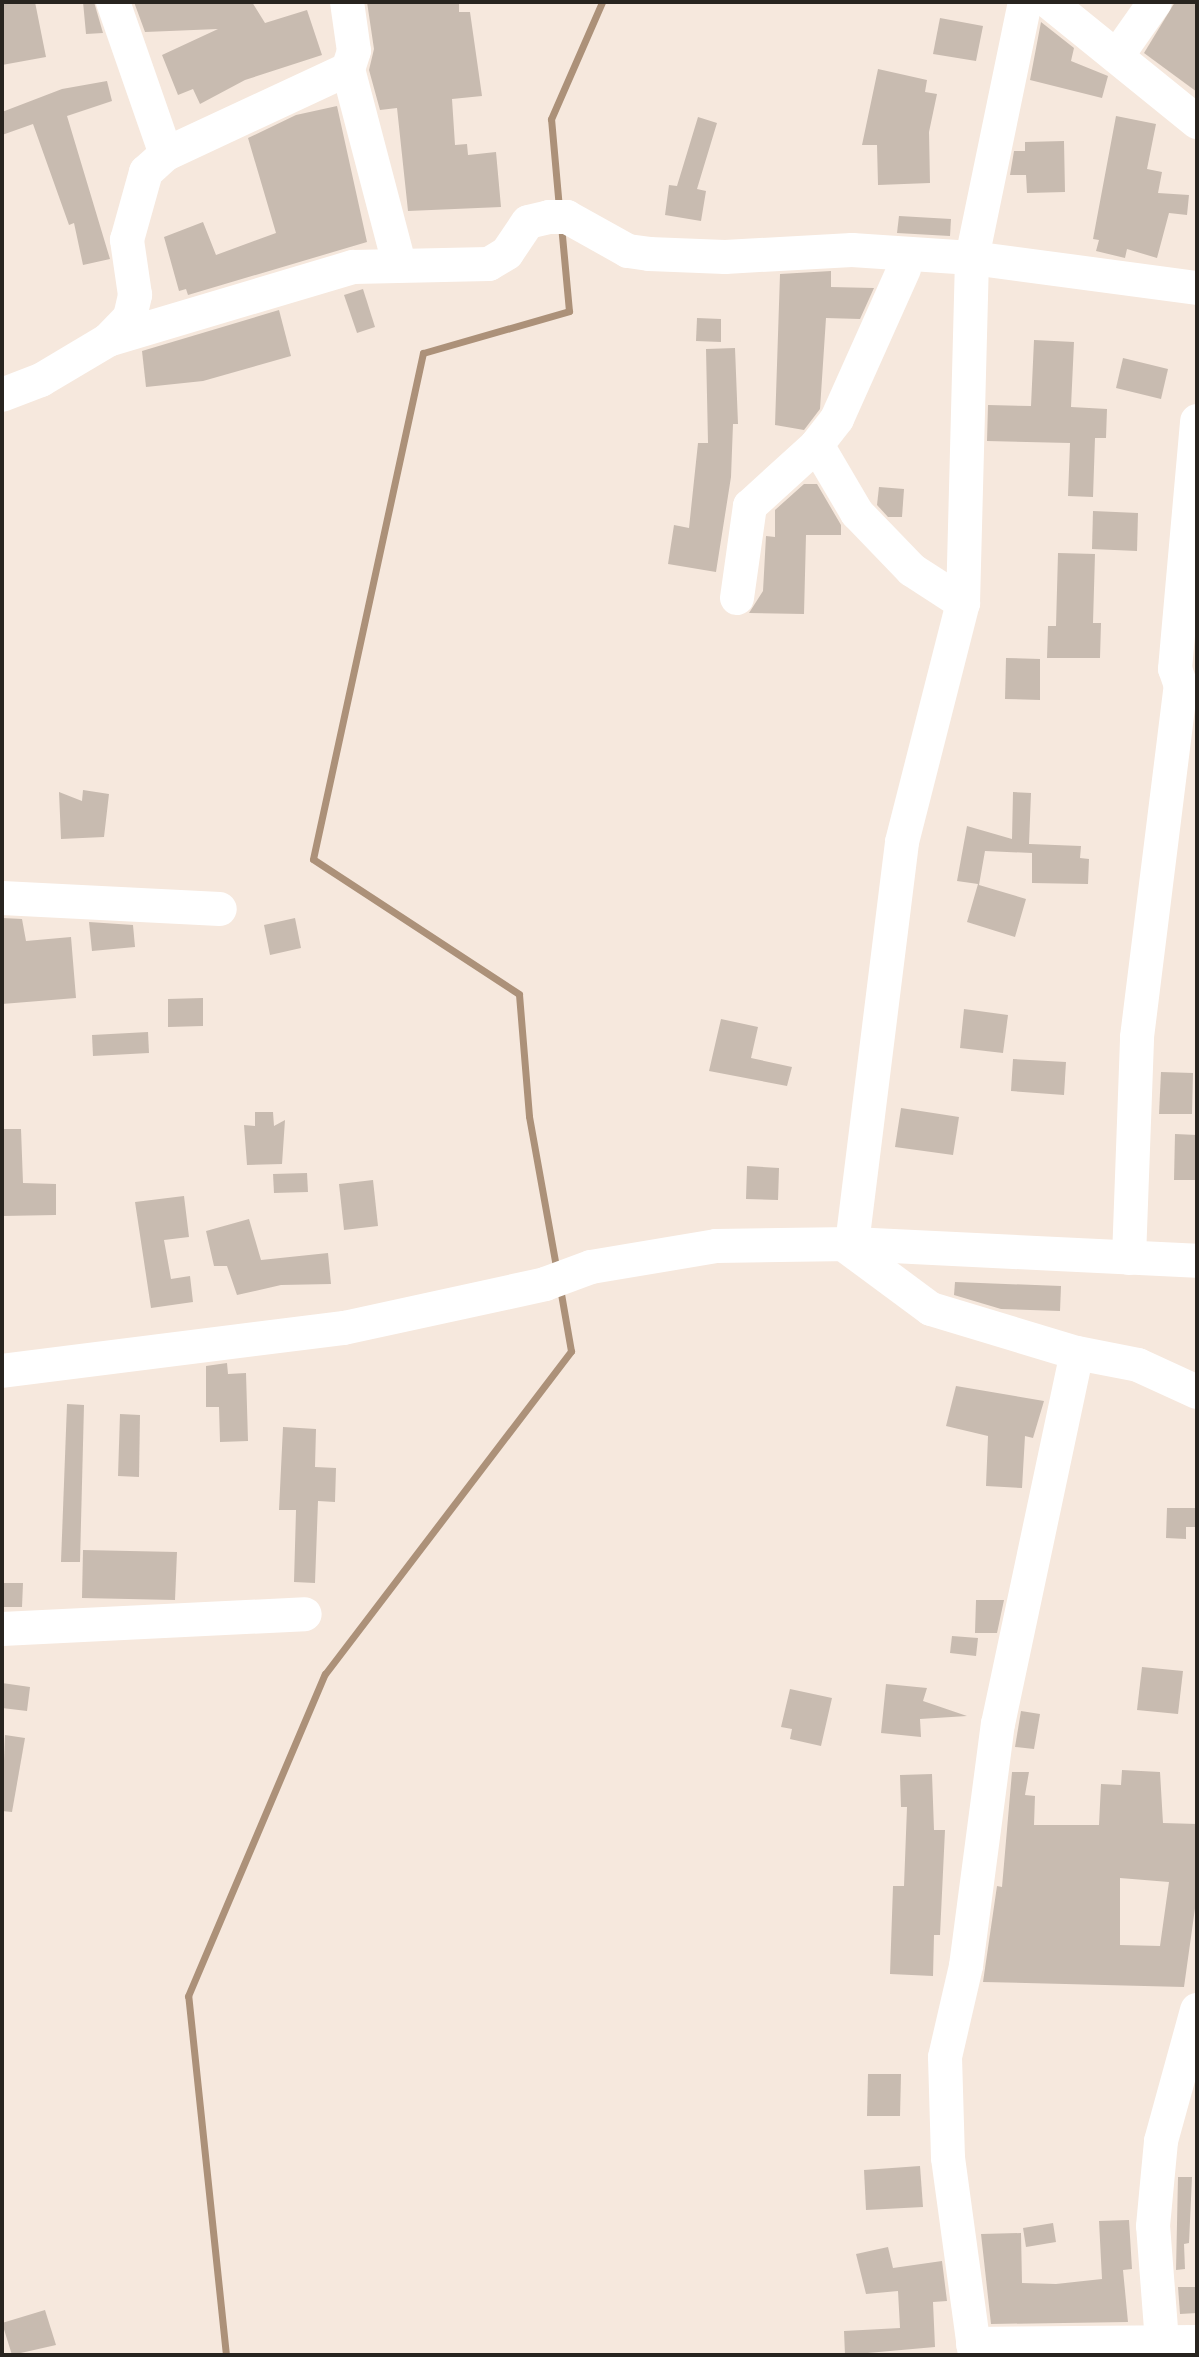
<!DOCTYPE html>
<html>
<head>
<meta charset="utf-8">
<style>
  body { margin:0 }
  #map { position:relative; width:1199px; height:2357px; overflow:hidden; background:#f6e8dd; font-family:Merriweather,serif }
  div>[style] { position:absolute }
  .stream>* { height:7px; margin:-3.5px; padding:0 3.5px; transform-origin:3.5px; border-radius:3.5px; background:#ac9179 }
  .building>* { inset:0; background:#c8bbb0 }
  .minor>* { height:34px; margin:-17px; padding:0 17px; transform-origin:17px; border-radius:17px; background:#fff }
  span { translate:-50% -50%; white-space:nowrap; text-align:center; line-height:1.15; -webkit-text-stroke:6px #f6e8dd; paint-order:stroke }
  .frame { position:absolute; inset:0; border:4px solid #28241f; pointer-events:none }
</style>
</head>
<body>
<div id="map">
  <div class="stream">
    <div style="left:559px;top:208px;width:89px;rotate:-95.1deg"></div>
    <div style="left:551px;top:119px;width:128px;rotate:-66.4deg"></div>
    <div style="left:557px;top:1272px;width:158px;rotate:-100.2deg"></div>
    <div style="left:529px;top:1116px;width:122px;rotate:-94.7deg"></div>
    <div style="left:519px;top:994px;width:246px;rotate:-146.8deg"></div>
    <div style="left:313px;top:859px;width:518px;rotate:-77.74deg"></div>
    <div style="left:423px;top:353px;width:152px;rotate:-16deg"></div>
    <div style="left:569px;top:311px;width:87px;rotate:-95.3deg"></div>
    <div style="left:226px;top:2355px;width:361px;rotate:-96deg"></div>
    <div style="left:188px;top:1996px;width:350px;rotate:-67deg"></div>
    <div style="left:325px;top:1674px;width:406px;rotate:-52.7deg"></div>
    <div style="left:571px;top:1351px;width:64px;rotate:-99.9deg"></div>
  </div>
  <div class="building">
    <div style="clip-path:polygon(2px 2px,35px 2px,46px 57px,2px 65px)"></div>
    <div style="clip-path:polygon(83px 2px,94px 2px,103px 33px,86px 34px)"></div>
    <div style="clip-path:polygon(134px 2px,252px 2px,265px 23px,307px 10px,322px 55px,245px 80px,200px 104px,193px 89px,178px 95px,162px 55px,218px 29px,145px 32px)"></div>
    <div style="clip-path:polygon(367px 2px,459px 2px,459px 12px,470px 12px,482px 96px,452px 99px,455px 145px,467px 144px,468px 155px,496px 152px,501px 207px,408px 211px,397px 108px,380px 110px,369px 70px,374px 49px)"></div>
    <div style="clip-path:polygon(1175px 2px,1197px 2px,1197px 92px,1144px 53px)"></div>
    <div style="clip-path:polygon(940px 18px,983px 26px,976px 61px,933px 54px)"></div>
    <div style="clip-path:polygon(1041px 22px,1074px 48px,1071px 61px,1108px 76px,1102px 98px,1030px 80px)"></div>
    <div style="clip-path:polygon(878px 69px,927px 80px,925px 92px,937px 94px,929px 132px,930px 183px,878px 185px,877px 145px,862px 145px)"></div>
    <div style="clip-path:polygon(107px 81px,112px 101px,67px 116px,110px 259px,83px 265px,74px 223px,69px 225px,33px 124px,2px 135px,2px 112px,62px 89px)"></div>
    <div style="clip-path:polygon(337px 106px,367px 242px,188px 295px,186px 289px,179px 291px,164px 237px,203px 222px,216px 255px,276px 233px,248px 138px,296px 115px)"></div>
    <div style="clip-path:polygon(1116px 116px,1156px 124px,1147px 169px,1162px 172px,1158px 193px,1189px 195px,1187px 215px,1169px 213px,1157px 258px,1127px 249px,1125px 258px,1096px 251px,1099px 240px,1093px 239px)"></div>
    <div style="clip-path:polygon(698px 117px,717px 123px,697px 189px,706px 191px,701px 221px,665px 215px,669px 185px,677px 186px)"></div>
    <div style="clip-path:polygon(1064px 141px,1065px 192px,1027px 193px,1026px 175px,1010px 175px,1014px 151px,1025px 151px,1025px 142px)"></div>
    <div style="clip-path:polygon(899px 216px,951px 219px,950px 236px,897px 233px)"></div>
    <div style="clip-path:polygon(831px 271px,831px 287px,874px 288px,860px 319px,826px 318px,820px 409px,804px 430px,775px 425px,780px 274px)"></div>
    <div style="clip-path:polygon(363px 289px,375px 327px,357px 333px,344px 295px)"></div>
    <div style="clip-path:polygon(279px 310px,291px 356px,203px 381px,146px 387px,142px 351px)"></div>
    <div style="clip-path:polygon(697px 318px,721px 319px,721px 342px,696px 341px)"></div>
    <div style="clip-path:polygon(1034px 340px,1074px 342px,1071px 407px,1107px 409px,1106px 438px,1095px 438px,1093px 497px,1068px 496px,1070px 443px,987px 441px,988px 405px,1031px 406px)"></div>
    <div style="clip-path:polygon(735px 348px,738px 424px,733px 424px,731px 477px,716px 572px,668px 564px,674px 525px,689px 528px,698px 443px,708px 443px,706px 349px)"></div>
    <div style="clip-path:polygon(1123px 358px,1168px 369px,1161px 399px,1116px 388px)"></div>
    <div style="clip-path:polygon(804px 484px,817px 484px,841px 525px,841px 535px,806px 535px,804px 614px,749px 613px,763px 591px,766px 536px,775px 537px,775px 510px)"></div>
    <div style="clip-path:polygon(879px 487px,904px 489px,902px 517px,888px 517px,877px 505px)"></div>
    <div style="clip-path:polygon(1093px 511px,1138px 513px,1137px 551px,1092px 549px)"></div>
    <div style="clip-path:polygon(1058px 553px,1095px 554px,1093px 623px,1101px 623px,1100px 658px,1047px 658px,1048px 626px,1056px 626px)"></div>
    <div style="clip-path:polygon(1006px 658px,1040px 659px,1040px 700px,1005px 699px)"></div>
    <div style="clip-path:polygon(83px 790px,109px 794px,104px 837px,61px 839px,59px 792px,82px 801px)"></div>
    <div style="clip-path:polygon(1013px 792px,1031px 793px,1029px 844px,1081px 846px,1080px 858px,1089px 859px,1088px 884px,1032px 883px,1032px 853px,985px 851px,979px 885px,1026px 899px,1015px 937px,967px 922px,978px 884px,957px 881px,967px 826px,1012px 839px)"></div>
    <div style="clip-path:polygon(2px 918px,22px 919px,26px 941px,71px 937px,76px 998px,2px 1004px)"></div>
    <div style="clip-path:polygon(295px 918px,301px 948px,270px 955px,264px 925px)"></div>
    <div style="clip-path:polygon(89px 922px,133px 925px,135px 947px,92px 951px)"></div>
    <div style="clip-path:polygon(203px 998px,203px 1026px,168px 1027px,168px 999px)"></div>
    <div style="clip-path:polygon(964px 1009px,1008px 1015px,1003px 1053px,960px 1048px)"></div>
    <div style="clip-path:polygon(721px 1019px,758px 1027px,751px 1058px,792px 1067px,787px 1086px,709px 1071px)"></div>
    <div style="clip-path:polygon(148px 1032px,149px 1053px,93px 1056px,92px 1035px)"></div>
    <div style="clip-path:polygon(1013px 1059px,1066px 1062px,1064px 1095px,1011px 1091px)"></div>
    <div style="clip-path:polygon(1161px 1072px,1193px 1073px,1192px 1114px,1159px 1114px)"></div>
    <div style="clip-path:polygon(901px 1108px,959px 1117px,953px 1155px,895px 1147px)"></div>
    <div style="clip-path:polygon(255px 1112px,273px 1112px,274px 1126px,285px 1120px,282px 1164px,247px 1165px,244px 1125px,255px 1126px)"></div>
    <div style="clip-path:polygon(2px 1129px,21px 1129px,23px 1183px,56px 1184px,56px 1215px,2px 1216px)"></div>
    <div style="clip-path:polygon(1175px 1134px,1197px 1135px,1197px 1180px,1174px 1180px)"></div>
    <div style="clip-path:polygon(747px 1166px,779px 1168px,778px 1200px,746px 1199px)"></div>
    <div style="clip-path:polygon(307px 1173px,308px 1192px,274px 1193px,273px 1174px)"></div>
    <div style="clip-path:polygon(373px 1180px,378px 1226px,344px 1230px,339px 1184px)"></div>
    <div style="clip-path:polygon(184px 1196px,189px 1237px,164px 1240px,171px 1279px,190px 1276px,193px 1302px,151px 1308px,135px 1202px)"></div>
    <div style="clip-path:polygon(249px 1219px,261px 1260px,328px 1253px,331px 1284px,281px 1285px,237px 1295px,227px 1266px,214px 1266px,206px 1231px)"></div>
    <div style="clip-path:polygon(955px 1282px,1061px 1286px,1060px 1311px,1001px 1309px,954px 1295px)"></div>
    <div style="clip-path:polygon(227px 1363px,228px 1374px,246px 1373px,248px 1441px,220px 1442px,219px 1407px,206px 1407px,206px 1366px)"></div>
    <div style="clip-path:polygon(956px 1386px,1044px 1401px,1033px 1438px,1025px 1436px,1022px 1488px,986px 1486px,988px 1436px,946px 1426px)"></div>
    <div style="clip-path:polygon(67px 1404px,84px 1405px,80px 1562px,61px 1562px)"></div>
    <div style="clip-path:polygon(120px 1414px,140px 1415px,139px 1477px,118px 1476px)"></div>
    <div style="clip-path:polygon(283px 1427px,316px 1429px,315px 1467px,336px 1468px,335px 1502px,318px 1501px,315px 1583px,294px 1582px,296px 1510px,279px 1510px)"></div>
    <div style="clip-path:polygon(1167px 1508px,1197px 1508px,1197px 1527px,1186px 1527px,1186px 1539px,1166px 1538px)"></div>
    <div style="clip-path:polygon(83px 1550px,177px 1552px,175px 1600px,82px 1598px)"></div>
    <div style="clip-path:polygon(2px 1583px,23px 1583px,22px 1607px,2px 1607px)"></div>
    <div style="clip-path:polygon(976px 1600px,1004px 1600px,997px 1633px,975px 1633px)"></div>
    <div style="clip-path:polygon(952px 1636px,978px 1638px,976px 1656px,950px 1653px)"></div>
    <div style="clip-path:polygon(1142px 1667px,1183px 1671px,1178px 1714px,1137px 1710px)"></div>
    <div style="clip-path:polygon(2px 1683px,30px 1687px,27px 1711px,2px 1708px)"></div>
    <div style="clip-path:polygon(886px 1684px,927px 1688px,923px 1701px,967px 1716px,920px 1719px,921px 1737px,881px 1733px)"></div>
    <div style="clip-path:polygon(790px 1689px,832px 1698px,821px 1746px,790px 1739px,792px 1729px,781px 1727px)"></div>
    <div style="clip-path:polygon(1021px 1711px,1040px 1714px,1034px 1749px,1015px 1747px)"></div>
    <div style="clip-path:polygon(5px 1735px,25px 1738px,12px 1812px,2px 1811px)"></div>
    <div style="clip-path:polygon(evenodd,1122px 1770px,1160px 1772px,1163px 1823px,1197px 1824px,1197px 1894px,1184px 1987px,983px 1982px,997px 1886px,1002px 1887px,1012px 1772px,1029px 1772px,1025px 1795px,1035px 1796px,1034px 1825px,1099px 1825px,1101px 1784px,1121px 1785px,1122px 1770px,1120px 1878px,1169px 1882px,1160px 1946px,1120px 1945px,1120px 1878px)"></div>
    <div style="clip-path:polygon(932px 1774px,934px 1830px,945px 1830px,940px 1935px,934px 1935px,933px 1976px,890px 1974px,893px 1886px,904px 1886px,907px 1807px,901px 1807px,900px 1775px)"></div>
    <div style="clip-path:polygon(868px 2074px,901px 2074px,900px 2116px,867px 2116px)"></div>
    <div style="clip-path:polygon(920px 2166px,923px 2207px,866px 2210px,864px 2170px)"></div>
    <div style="clip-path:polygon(1178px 2177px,1192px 2177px,1189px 2243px,1184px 2244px,1185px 2269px,1176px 2270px)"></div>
    <div style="clip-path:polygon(1129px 2220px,1132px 2269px,1123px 2270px,1128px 2322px,991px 2324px,981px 2234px,1021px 2233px,1022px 2283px,1056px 2284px,1102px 2279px,1099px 2221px)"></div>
    <div style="clip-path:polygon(1053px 2223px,1056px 2242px,1026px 2247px,1023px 2228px)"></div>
    <div style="clip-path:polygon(888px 2247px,893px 2268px,942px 2261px,947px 2301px,933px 2302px,935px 2347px,845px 2355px,844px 2331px,900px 2328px,898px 2291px,866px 2294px,856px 2254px)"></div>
    <div style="clip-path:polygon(1178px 2287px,1197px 2287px,1197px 2313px,1180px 2314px)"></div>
    <div style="clip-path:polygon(45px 2310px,56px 2345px,12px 2355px,2px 2323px)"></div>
  </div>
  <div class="minor">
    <div style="left:113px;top:2px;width:161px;rotate:70.8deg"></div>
    <div style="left:347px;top:2px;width:49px;rotate:81.9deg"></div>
    <div style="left:354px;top:51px;width:19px;rotate:108deg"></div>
    <div style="left:348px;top:69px;width:201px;rotate:75.3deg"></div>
    <div style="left:1049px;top:2px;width:191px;rotate:39deg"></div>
    <div style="left:1117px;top:56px;width:66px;rotate:-54.9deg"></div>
    <div style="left:904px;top:269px;width:164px;rotate:114.1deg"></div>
    <div style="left:837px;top:419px;width:33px;rotate:128deg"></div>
    <div style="left:817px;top:445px;width:79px;rotate:59.5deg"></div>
    <div style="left:857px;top:513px;width:79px;rotate:46deg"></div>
    <div style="left:912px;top:570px;width:61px;rotate:32.9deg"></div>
    <div style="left:108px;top:340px;width:32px;rotate:-46deg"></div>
    <div style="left:130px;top:317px;width:23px;rotate:-77deg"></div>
    <div style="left:135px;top:295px;width:56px;rotate:-98.3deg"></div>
    <div style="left:127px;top:240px;width:71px;rotate:-74.4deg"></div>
    <div style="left:146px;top:172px;width:27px;rotate:-42deg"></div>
    <div style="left:166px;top:154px;width:201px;rotate:-25deg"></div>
    <div style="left:2px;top:395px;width:42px;rotate:-21deg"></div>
    <div style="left:41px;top:380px;width:78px;rotate:-30.8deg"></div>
    <div style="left:108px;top:340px;width:256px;rotate:-16.6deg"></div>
    <div style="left:353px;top:267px;width:136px;rotate:-1.3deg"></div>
    <div style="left:489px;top:264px;width:21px;rotate:-31deg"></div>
    <div style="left:507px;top:253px;width:37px;rotate:-56deg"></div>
    <div style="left:528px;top:222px;width:22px;rotate:-13deg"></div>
    <div style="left:549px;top:217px;width:18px"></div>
    <div style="left:567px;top:217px;width:70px;rotate:29.1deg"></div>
    <div style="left:628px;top:251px;width:21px;rotate:8deg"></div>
    <div style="left:649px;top:254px;width:76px;rotate:2.3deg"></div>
    <div style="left:725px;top:257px;width:127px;rotate:-3.2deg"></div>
    <div style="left:852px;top:250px;width:120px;rotate:3.8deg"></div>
    <div style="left:972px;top:258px;width:227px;rotate:7.6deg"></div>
    <div style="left:737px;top:598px;width:93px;rotate:-82deg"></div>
    <div style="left:750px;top:506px;width:91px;rotate:-42.3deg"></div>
    <div style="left:2px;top:898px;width:218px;rotate:2.9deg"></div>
    <div style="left:843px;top:1244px;width:109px;rotate:36.5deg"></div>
    <div style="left:931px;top:1309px;width:152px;rotate:16.8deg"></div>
    <div style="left:1077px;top:1353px;width:62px;rotate:11.1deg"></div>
    <div style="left:1138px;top:1365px;width:65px;rotate:24.6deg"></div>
    <div style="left:852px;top:1244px;width:405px;rotate:-82.9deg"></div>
    <div style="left:902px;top:842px;width:247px;rotate:-75.7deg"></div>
    <div style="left:963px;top:603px;width:345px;rotate:-88.5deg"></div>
    <div style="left:972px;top:258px;width:261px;rotate:-78.3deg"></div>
    <div style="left:1129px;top:1258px;width:221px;rotate:-87.9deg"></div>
    <div style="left:1137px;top:1037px;width:354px;rotate:-82.9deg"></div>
    <div style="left:1181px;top:686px;width:18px;rotate:-109deg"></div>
    <div style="left:1175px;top:669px;width:249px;rotate:-84.9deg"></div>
    <div style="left:2px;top:1371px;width:345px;rotate:-7.2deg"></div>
    <div style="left:344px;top:1328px;width:206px;rotate:-12.3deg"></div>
    <div style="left:545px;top:1284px;width:49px;rotate:-20.3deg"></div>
    <div style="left:591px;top:1267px;width:127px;rotate:-9.5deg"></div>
    <div style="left:716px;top:1246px;width:136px;rotate:-0.8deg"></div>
    <div style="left:852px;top:1244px;width:345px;rotate:2.8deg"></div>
    <div style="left:2px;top:1629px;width:303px;rotate:-2.8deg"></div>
    <div style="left:973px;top:2344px;width:224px;rotate:-0.5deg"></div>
    <div style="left:975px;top:2355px;width:199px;rotate:-97.8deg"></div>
    <div style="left:948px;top:2158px;width:101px;rotate:-91.7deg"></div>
    <div style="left:945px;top:2057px;width:93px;rotate:-77deg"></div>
    <div style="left:966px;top:1966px;width:244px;rotate:-82.5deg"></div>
    <div style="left:998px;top:1724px;width:379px;rotate:-78deg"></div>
    <div style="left:1163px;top:2355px;width:129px;rotate:-94.4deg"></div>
    <div style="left:1153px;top:2226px;width:85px;rotate:-84.6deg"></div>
    <div style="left:1161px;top:2141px;width:136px;rotate:-74.6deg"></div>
  </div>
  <div class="frame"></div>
</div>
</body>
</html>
